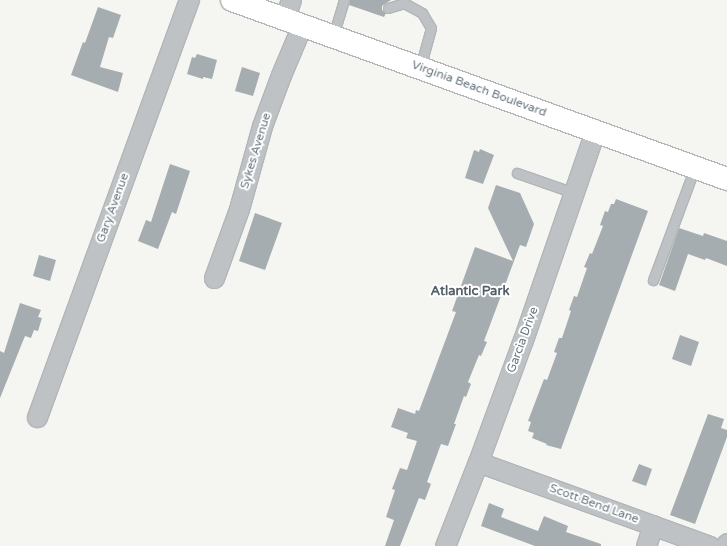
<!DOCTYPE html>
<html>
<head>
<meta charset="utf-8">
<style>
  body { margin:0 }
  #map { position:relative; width:727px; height:546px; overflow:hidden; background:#f5f5f1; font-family:"Varela Round",sans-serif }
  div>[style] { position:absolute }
  .building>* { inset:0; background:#a5adb1 }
  .roads { filter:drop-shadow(1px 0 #b2b6b9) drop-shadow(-1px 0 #b2b6b9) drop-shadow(0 1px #b2b6b9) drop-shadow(0 -1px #b2b6b9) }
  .lane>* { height:9px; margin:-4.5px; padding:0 4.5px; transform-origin:4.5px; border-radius:4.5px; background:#bec2c5 }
  .street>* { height:19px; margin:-9.5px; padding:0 9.5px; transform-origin:9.5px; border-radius:9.5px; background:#bec2c5 }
  .primary>* { height:22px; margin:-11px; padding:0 11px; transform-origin:11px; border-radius:11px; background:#fff }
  span { translate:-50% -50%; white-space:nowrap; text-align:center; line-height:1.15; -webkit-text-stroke:4px #fff; paint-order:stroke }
  .street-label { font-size:12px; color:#667580 }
  .neighbourhood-label { font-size:13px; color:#535e66; font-weight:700 }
</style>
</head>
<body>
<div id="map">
  <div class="building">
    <div style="clip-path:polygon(350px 0,391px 0,382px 6px,382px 10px,386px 13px,384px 17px,349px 5px)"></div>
    <div style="clip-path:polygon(98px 7px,121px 15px,113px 38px,109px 37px,100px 67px,123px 73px,118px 92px,71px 75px,83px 42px,85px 43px)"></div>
    <div style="clip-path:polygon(197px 54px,217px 60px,212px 79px,203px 77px,203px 79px,187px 74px,192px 57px,195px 58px)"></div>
    <div style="clip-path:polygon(242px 67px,260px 73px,253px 96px,235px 91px)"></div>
    <div style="clip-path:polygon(480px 149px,494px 155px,483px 184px,465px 178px,474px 150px,479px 152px)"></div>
    <div style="clip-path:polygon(170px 164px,190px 171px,176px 214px,172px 212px,158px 249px,138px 241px,146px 220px,151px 222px)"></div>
    <div style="clip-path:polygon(496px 185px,520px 193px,534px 224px,526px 247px,520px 245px,484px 341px,487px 342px,481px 356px,479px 355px,468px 382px,471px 384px,466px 397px,464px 396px,454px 424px,456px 424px,448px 446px,441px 444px,427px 482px,431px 484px,425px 500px,419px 498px,400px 546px,385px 546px,394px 520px,386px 517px,395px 490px,392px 489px,400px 468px,407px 470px,417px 441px,406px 438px,408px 433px,391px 427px,398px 408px,415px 414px,416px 410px,419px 411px,456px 312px,452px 311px,475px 247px,513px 261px,488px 208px)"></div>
    <div style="clip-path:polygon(616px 199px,648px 211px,561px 449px,546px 445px,547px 444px,532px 438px,534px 433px,528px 431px,531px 422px,528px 421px,544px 379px,547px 380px,557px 353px,554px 352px,559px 338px,562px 338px,571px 311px,569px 310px,574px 296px,577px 297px,587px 268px,584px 267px,590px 253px,592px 254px,603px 226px,600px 225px,605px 211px,608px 212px,611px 204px,614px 204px)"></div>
    <div style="clip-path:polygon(255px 213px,282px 223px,265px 270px,239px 261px)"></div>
    <div style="clip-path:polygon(679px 228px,703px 236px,704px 233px,727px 241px,727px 266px,706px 258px,705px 260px,688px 254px,675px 291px,659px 285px)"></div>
    <div style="clip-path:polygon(39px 255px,56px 260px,50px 281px,33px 276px)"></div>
    <div style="clip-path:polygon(20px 303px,41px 310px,38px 317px,42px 318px,38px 331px,34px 330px,31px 338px,25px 336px,0 398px,0 351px,4px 353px)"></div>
    <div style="clip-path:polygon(680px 335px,699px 342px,691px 366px,672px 359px)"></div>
    <div style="clip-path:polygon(708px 414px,724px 419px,721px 428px,727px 430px,727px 437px,695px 524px,670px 515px)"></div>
    <div style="clip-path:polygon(639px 464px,652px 469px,646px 486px,632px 481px)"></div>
    <div style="clip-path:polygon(489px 503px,504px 509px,501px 517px,538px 531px,544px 516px,568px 526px,566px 532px,601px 544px,601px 546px,535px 546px,481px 526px)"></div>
  </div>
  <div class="roads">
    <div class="lane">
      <div style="left:388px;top:8px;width:17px;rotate:-17deg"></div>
      <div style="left:404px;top:3px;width:21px;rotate:29deg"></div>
      <div style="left:422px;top:13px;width:17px;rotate:59deg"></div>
      <div style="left:431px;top:28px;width:41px;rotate:105.4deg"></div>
      <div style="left:333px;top:36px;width:38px;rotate:-73deg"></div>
      <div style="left:517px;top:173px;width:60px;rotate:19.3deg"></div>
      <div style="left:653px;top:280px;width:121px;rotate:-69.6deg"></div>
    </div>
    <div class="street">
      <div style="left:284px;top:19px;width:20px;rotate:-70deg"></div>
      <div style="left:214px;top:278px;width:73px;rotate:-70.1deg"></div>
      <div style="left:239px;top:209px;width:86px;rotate:-74.5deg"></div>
      <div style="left:262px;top:126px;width:54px;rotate:-69.6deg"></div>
      <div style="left:281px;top:75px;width:54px;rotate:-67.2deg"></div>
      <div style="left:37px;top:417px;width:444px;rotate:-70deg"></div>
      <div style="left:478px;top:462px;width:247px;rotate:19.9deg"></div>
      <div style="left:445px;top:546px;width:90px;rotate:-68.6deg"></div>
      <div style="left:478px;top:462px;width:130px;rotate:-69.8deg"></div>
      <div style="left:523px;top:340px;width:221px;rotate:-71deg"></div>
      <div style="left:646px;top:546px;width:22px;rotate:-72deg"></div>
      <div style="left:726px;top:546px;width:3px;rotate:-72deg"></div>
    </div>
    <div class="primary">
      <div style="left:232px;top:0;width:526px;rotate:19.88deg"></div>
    </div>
  </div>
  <div class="street-label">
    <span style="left:479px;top:89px;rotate:20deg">Virginia Beach Boulevard</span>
    <span style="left:256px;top:151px;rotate:-73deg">Sykes Avenue</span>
    <span style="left:113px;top:208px;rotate:-70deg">Gary Avenue</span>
    <span style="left:523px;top:340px;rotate:-70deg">Garcia Drive</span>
    <span style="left:594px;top:504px;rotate:20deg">Scott Bend Lane</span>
  </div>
  <div class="neighbourhood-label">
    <span style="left:470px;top:291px">Atlantic Park</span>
  </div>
</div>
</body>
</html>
